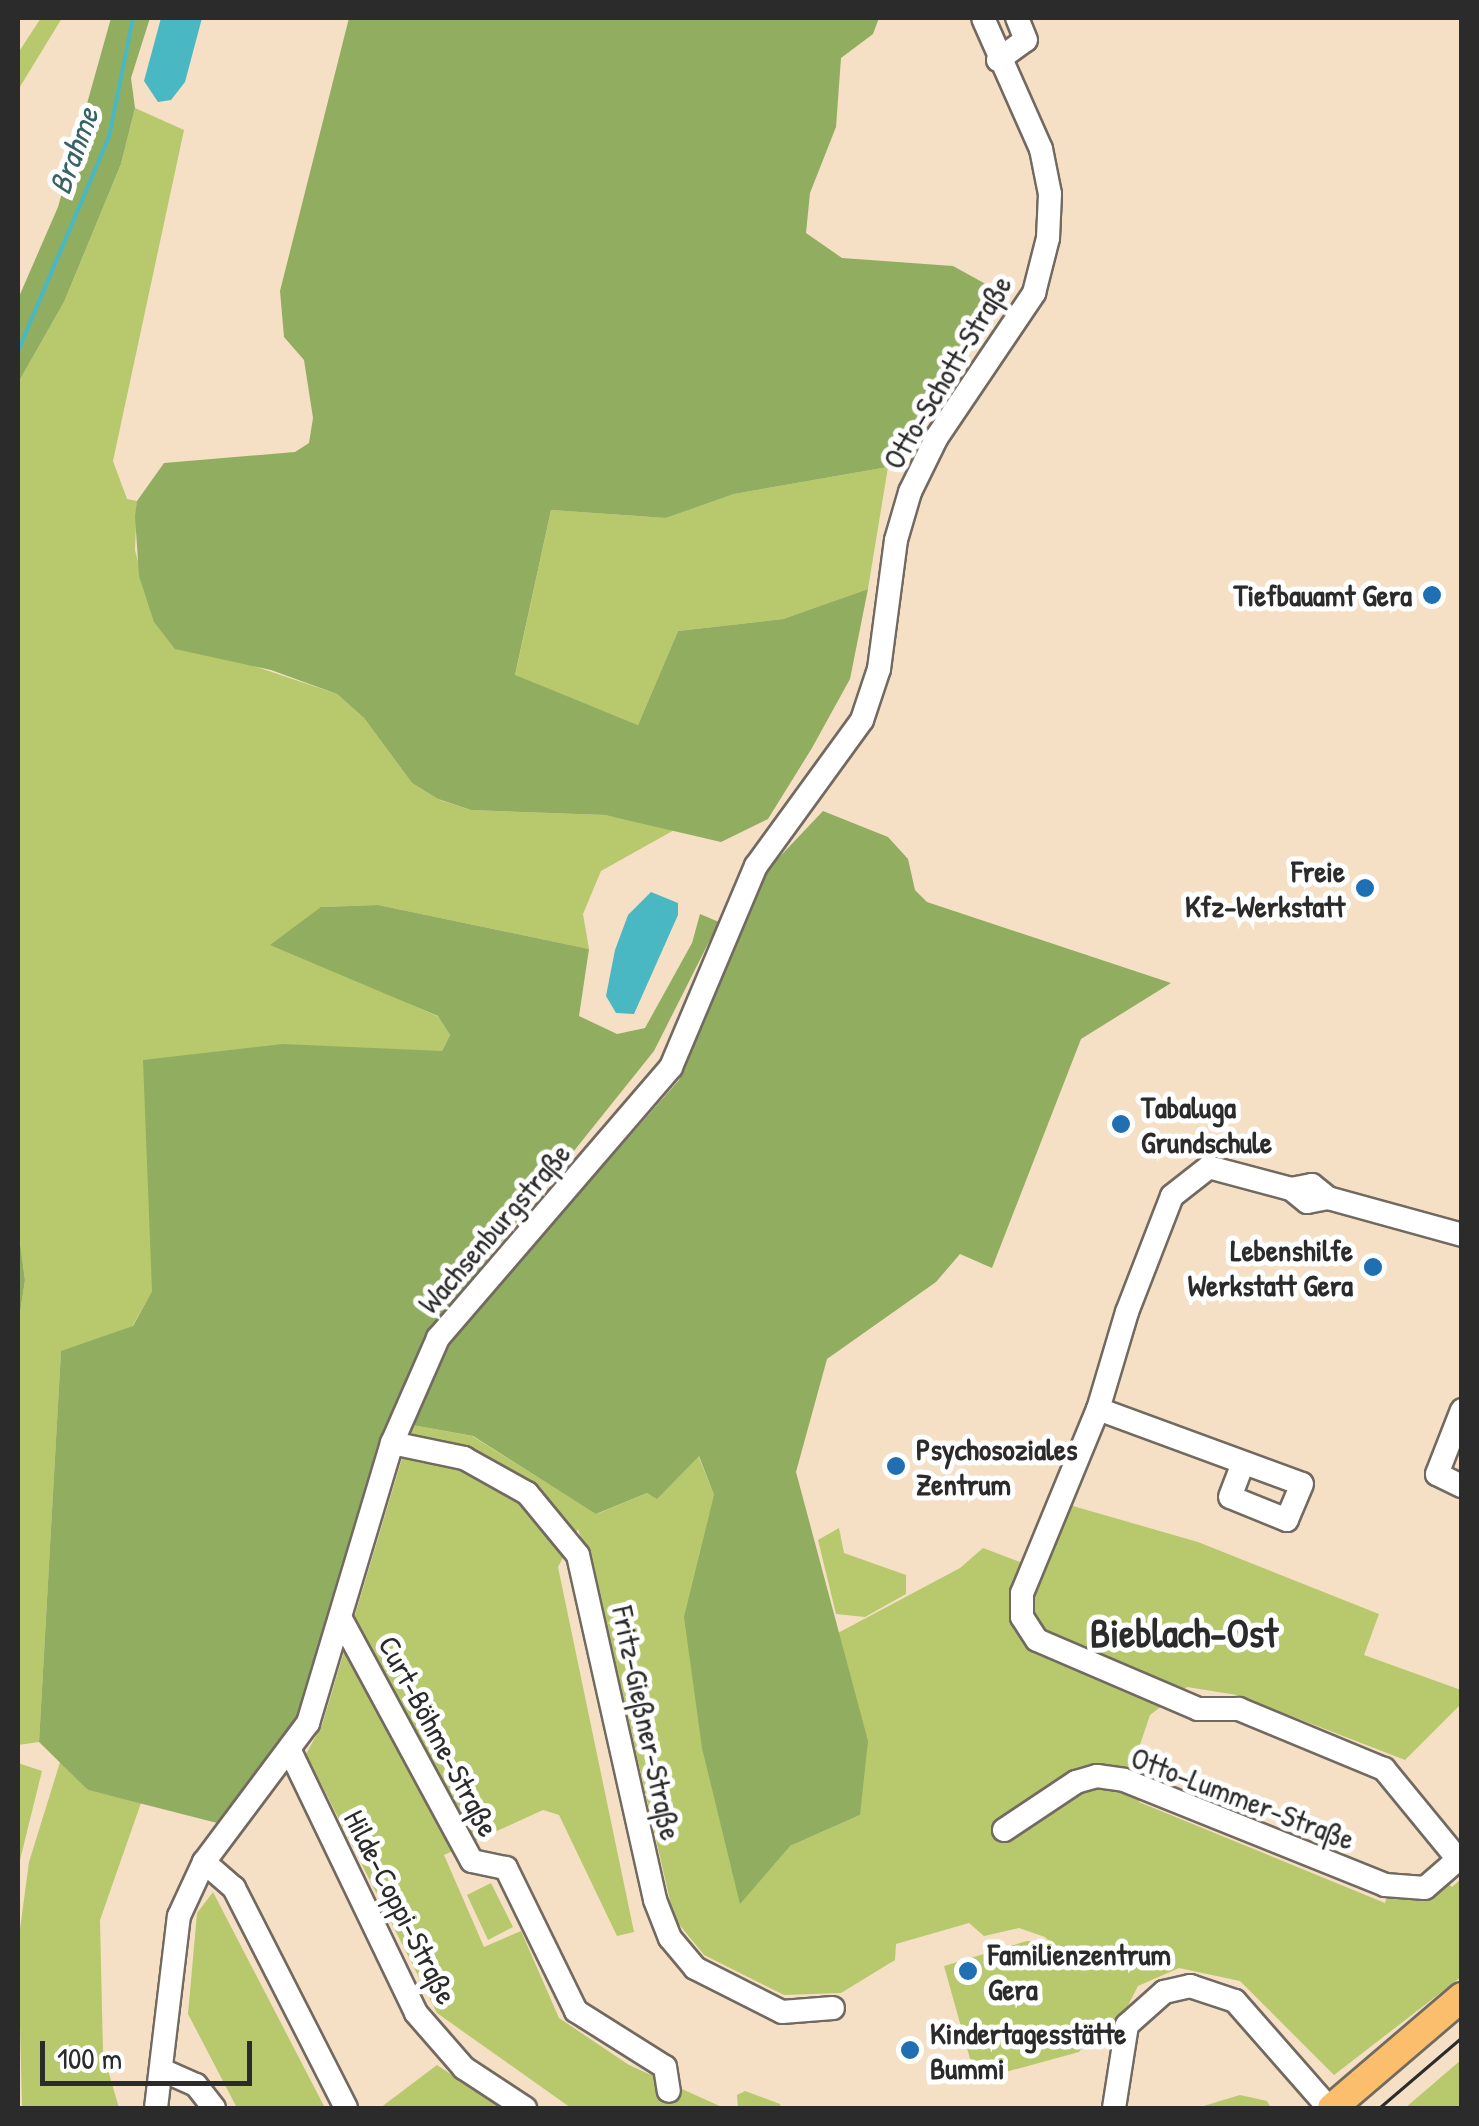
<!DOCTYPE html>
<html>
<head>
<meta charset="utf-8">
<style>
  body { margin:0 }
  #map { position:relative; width:1479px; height:2126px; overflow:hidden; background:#f5e0c6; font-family:"Patrick Hand",sans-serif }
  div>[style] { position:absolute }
  .green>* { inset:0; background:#b7c96c }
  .forest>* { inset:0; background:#91ad60 }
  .water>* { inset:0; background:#49b8c2 }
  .stream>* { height:4px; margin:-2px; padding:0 2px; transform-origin:2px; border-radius:2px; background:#49b8c2 }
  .roads { filter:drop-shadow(2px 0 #726a61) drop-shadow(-2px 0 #726a61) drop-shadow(0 2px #726a61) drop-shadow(0 -2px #726a61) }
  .minor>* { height:22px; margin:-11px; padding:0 11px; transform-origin:11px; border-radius:11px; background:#fff }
  .major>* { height:28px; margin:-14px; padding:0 14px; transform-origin:14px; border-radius:14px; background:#fabe6d }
  .tram>* { height:2.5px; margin:-1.25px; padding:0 1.25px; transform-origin:1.25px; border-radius:1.25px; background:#2b2b2b }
  .dots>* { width:28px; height:28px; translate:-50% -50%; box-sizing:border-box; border:5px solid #fff; border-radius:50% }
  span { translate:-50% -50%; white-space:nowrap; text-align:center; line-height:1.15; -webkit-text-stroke:10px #fff; paint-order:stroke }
  .street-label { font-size:30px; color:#2b2b2b }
  .poi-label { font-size:30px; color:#2b2b2b; font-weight:700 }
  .right { translate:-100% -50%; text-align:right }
  .left { translate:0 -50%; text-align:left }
  .water-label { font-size:32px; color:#376367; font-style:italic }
  .district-label { font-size:40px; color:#2b2b2b; font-weight:700 }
  .frame { position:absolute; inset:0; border:20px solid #2b2b2b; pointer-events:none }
  .scale { position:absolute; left:40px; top:2041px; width:212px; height:45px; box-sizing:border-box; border:5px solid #2b2b2b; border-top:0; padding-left:12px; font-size:30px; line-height:35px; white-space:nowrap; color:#2b2b2b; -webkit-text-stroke:8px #fff; paint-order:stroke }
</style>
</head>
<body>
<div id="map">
  <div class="green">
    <div style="clip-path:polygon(41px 18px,62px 18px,18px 90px,18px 53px)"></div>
    <div style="clip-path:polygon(135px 108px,184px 130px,113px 461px,127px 499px,137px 501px,135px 550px,147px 597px,239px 661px,337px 694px,364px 718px,412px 783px,440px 800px,471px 810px,605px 815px,676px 829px,601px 871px,583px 914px,589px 949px,378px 905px,321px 907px,379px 990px,439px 1017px,450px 1035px,442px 1051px,410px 1054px,153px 1232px,152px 1291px,132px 1327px,61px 1352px,39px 1742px,18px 1745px,18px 1326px,25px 1280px,18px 1226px,18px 383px,64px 302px,121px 164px)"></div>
    <div style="clip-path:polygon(888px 467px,868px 589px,783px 619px,678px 631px,638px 725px,515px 676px,551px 510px,666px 518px,734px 494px)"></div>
    <div style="clip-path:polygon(412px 1425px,472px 1436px,597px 1514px,647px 1493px,657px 1498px,698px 1455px,714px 1495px,790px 1846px,860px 1815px,836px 1634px,960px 1568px,983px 1548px,1041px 1570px,1066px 1504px,1198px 1542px,1379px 1614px,1364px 1655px,1461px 1690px,1461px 1704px,1405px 1760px,1237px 1695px,1187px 1687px,1150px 1715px,1126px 1786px,1141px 1792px,1139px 1802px,1385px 1903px,1388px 1893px,1445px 1881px,1452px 1887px,1461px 1879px,1461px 1977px,1334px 2075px,1240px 1981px,1179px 1968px,1138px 1986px,1113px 2035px,1100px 2024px,1079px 2052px,976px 2080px,944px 1966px,1027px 1941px,1051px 1943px,1045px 1937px,1019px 1928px,984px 1936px,969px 1923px,896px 1944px,895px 1960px,841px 1993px,784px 1995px,704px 1955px,674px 1918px,601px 1599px,578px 1529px,558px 1567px,634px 1932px,617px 1936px,559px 1815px,543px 1810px,444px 1855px,484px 1947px,521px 1931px,559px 2018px,629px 2065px,724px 2108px,571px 2108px,437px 2013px,306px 1754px,322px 1725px)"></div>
    <div style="clip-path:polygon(839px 1528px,844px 1553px,906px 1575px,906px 1594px,865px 1617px,836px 1614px,818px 1540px)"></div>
    <div style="clip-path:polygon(61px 1759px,88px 1790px,141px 1803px,100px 1920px,103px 2053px,119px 2108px,22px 2106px,18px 1944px,29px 1862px)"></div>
    <div style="clip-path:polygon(18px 1763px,42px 1771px,18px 1868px)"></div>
    <div style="clip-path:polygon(491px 1883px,513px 1927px,488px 1940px,467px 1895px)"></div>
    <div style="clip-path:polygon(213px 1892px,325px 2108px,237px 2108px,188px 2014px,197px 1913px)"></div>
    <div style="clip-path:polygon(1461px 2060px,1461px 2108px,1405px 2108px)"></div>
    <div style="clip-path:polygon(437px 2065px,502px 2108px,380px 2108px)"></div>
    <div style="clip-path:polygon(745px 2091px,780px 2104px,781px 2108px,738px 2108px,737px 2095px)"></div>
    <div style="clip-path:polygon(1240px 2095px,1267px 2101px,1271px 2108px,1197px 2108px)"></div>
  </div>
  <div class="forest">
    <div style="clip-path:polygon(111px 18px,150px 18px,131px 78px,135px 108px,121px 164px,64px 302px,18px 383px,18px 299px,58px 207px)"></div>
    <div style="clip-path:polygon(349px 18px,879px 18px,873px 34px,841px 58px,836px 127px,810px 193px,806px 233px,842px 258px,953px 266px,1002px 293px,888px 467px,734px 494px,666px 518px,551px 510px,515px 675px,638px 725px,678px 631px,783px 619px,868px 589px,850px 679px,812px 748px,768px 819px,721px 842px,605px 815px,471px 810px,438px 799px,412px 783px,364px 718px,337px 694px,271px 670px,175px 649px,154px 622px,139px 576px,135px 516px,137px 501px,164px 463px,295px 452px,309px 443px,313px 418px,304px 360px,284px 337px,280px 291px)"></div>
    <div style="clip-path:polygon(823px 811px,888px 837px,908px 859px,915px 890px,927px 902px,1171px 983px,1081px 1039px,992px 1268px,960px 1254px,936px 1282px,827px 1359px,796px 1472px,868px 1741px,860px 1815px,790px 1846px,740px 1904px,702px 1748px,684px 1617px,714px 1495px,699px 1456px,657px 1499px,647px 1493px,596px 1514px,473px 1436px,412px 1425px,448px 1343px,679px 1080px,767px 870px)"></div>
    <div style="clip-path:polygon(378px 905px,589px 949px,579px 1016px,617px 1034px,645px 1028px,692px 943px,700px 914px,719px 922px,654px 1051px,429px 1332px,380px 1437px,294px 1733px,225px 1825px,88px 1790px,39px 1742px,61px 1351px,133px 1326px,152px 1291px,143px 1060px,283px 1044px,442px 1051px,450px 1035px,438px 1016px,270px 945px,321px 907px)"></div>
    <div style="clip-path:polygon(18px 1227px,25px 1280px,18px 1326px,18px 1226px)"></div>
  </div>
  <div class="water">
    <div style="clip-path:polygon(161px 18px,202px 18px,185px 82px,171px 100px,158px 102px,144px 81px)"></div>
    <div style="clip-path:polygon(651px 892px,678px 903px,678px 915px,634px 1014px,616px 1013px,606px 996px,615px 950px,628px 915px)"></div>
  </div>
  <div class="stream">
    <div style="left:18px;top:351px;width:233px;rotate:-67deg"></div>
    <div style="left:109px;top:137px;width:121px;rotate:-78.6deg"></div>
  </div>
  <div class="roads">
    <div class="minor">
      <div style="left:998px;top:60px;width:34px;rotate:-36deg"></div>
      <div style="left:1026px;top:40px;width:24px;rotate:-112deg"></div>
      <div style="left:1291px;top:1189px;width:21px;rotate:-11deg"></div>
      <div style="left:1312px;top:1185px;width:21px;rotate:39deg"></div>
      <div style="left:1328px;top:1198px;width:139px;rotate:15.4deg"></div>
      <div style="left:1328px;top:1198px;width:21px;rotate:169deg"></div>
      <div style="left:1307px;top:1202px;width:21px;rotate:-141deg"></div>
      <div style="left:1291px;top:1189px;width:85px;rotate:-165deg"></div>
      <div style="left:1209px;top:1167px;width:47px;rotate:141.9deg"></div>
      <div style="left:1172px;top:1196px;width:124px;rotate:111.2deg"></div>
      <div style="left:1127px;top:1312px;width:101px;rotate:106.6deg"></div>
      <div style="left:1098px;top:1409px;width:199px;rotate:112.4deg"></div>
      <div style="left:1022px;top:1593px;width:24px;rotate:90deg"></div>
      <div style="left:1022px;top:1617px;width:27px;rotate:57deg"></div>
      <div style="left:1037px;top:1640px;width:175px;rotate:23.2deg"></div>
      <div style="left:1198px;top:1709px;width:41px"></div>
      <div style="left:1239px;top:1709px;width:157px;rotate:22.5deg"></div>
      <div style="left:1384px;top:1769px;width:117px;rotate:50.6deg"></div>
      <div style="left:1098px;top:1409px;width:217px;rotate:20.2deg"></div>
      <div style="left:1302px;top:1484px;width:39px;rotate:113deg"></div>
      <div style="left:1287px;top:1520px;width:61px;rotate:-158deg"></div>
      <div style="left:1230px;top:1497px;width:34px;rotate:-69deg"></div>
      <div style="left:1462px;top:1410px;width:69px;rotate:111.3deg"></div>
      <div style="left:1437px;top:1474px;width:28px;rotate:26deg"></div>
      <div style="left:392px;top:1443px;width:74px;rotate:11.8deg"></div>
      <div style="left:464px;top:1458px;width:72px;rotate:29.1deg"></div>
      <div style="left:527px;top:1493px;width:80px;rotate:50.6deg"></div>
      <div style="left:578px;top:1555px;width:353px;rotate:77.4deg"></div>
      <div style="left:655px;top:1900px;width:41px;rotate:68.5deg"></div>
      <div style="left:670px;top:1938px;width:39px;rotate:50deg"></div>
      <div style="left:695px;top:1968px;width:97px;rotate:26.8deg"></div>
      <div style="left:782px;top:2012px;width:51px;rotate:-4.5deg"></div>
      <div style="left:341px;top:1619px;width:275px;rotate:61.6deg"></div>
      <div style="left:472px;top:1861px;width:35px;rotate:12deg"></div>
      <div style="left:506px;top:1868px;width:159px;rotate:63.9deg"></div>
      <div style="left:576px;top:2011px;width:105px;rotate:32.2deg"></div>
      <div style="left:665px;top:2067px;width:24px;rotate:81deg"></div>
      <div style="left:291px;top:1753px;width:288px;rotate:64.3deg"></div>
      <div style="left:416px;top:2013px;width:73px;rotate:48.9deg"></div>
      <div style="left:464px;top:2068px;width:73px;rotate:33.3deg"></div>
      <div style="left:1004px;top:1830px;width:87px;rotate:-33.7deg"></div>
      <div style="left:1076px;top:1782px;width:22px;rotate:-16deg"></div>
      <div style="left:1097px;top:1776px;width:27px;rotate:8deg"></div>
      <div style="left:1124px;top:1780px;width:281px;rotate:21.9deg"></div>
      <div style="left:1385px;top:1885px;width:40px;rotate:4.3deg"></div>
      <div style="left:1425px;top:1888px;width:49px;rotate:-40.9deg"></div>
      <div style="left:204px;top:1862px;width:40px;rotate:41deg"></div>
      <div style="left:234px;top:1888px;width:247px;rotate:63deg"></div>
      <div style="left:162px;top:2070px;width:37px;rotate:24deg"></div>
      <div style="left:196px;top:2085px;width:29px;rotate:52deg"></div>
      <div style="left:156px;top:2108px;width:193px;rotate:-83.2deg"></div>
      <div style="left:179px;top:1916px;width:60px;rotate:-65.2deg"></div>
      <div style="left:204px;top:1862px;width:174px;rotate:-53.2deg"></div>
      <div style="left:308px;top:1723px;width:292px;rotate:-73.3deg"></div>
      <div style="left:392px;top:1443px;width:115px;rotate:-66.3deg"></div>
      <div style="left:438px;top:1338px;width:357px;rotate:-49.3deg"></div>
      <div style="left:671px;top:1067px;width:218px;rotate:-67.1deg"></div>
      <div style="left:756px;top:866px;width:180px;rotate:-54deg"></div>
      <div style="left:862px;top:720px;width:54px;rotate:-71.6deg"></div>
      <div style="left:879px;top:669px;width:130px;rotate:-82.5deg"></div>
      <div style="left:896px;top:540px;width:50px;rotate:-73.7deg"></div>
      <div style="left:910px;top:492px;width:61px;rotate:-63.9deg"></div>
      <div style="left:937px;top:437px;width:174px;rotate:-56deg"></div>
      <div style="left:1034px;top:293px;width:57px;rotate:-75.7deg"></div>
      <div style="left:1048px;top:238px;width:44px;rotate:-87.4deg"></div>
      <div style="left:1050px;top:194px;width:46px;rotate:-101.3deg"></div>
      <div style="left:1041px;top:149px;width:143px;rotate:-113.9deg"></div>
      <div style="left:1114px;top:2108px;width:84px;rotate:-81.1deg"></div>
      <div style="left:1127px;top:2025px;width:50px;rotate:-41.7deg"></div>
      <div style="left:1164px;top:1992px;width:27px;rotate:-13deg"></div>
      <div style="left:1190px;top:1986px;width:47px;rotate:18.4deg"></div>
      <div style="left:1235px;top:2001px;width:142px;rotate:48.7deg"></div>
    </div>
    <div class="major">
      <div style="left:1332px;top:2108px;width:171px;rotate:-40.5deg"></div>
    </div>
  </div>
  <div class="tram">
    <div style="left:1379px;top:2108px;width:109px;rotate:-40.5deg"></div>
  </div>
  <div class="dots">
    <div style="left:1432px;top:595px;background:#1f6fb2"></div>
    <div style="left:1365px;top:888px;background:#1f6fb2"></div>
    <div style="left:1121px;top:1124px;background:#1f6fb2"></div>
    <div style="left:1373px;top:1267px;background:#1f6fb2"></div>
    <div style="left:896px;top:1466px;background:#1f6fb2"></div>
    <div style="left:968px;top:1971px;background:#1f6fb2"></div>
    <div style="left:910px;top:2050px;background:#1f6fb2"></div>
  </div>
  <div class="street-label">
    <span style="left:947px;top:372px;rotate:-59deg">Otto-Schott-Straße</span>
    <span style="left:494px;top:1228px;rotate:-49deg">Wachsenburgstraße</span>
    <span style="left:647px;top:1723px;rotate:78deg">Fritz-Gießner-Straße</span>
    <span style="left:439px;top:1736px;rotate:62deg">Curt-Böhme-Straße</span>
    <span style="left:1243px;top:1798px;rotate:21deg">Otto-Lummer-Straße</span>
    <span style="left:401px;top:1907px;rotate:63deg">Hilde-Coppi-Straße</span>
  </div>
  <div class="poi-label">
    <span class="right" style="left:1412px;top:595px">Tiefbauamt Gera</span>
    <span class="right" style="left:1345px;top:888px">Freie<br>Kfz-Werkstatt</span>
    <span class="left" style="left:1141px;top:1124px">Tabaluga<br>Grundschule</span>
    <span class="right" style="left:1353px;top:1267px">Lebenshilfe<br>Werkstatt Gera</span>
    <span class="left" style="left:916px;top:1466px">Psychosoziales<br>Zentrum</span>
    <span class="left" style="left:988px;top:1971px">Familienzentrum<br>Gera</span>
    <span class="left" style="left:930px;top:2050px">Kindertagesstätte<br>Bummi</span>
  </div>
  <div class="water-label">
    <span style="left:74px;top:151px;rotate:-70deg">Brahme</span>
  </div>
  <div class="district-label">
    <span style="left:1184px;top:1632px">Bieblach-Ost</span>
  </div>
  <div class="frame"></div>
  <div class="scale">100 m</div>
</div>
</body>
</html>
